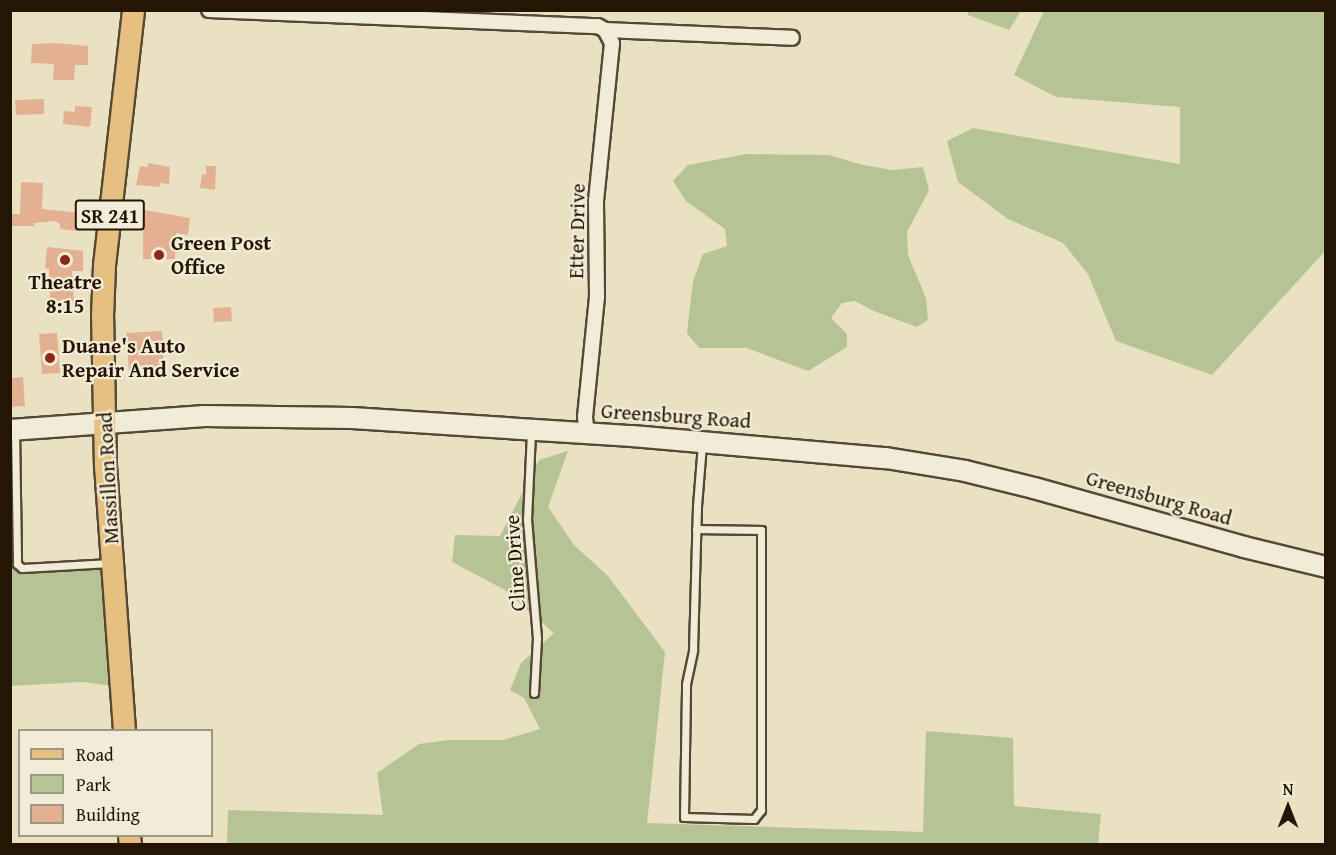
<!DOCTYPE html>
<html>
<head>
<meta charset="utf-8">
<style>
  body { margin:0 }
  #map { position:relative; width:1336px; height:855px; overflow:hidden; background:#eae1c2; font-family:"Gentium Book Plus",serif }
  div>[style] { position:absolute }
  .green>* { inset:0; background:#b6c394 }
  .building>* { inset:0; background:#e3b192 }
  .roads { filter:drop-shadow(2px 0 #564834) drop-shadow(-2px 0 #564834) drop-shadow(0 2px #564834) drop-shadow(0 -2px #564834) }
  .lane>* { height:7px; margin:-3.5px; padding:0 3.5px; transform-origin:3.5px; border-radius:3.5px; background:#f1ecd7 }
  .street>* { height:14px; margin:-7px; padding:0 7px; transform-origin:7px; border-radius:7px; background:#f1ecd7 }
  .secondary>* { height:20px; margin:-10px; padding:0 10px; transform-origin:10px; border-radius:10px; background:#f1ecd7 }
  .primary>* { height:21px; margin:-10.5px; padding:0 10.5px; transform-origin:10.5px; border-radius:10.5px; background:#e5c081 }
  .dots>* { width:16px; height:16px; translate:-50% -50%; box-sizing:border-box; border:3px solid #f1ecd7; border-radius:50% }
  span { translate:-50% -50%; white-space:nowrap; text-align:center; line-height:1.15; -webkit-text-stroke:4.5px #f1ecd7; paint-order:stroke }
  .shield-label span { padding:2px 4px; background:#f1ecd7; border:2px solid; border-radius:4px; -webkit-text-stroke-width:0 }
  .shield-label { font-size:20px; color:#251504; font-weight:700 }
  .street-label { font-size:21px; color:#251504 }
  .poi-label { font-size:21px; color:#251504; font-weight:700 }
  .left { translate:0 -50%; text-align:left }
  .frame { position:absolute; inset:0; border:12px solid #251504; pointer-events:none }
  .legend { position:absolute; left:18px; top:729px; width:195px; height:108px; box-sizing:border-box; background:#f1ecd7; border:2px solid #9f9683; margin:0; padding:8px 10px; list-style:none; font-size:18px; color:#251504 }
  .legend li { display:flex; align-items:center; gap:12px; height:30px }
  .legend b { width:30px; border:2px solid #9f9683 }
  .north { position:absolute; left:1258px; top:777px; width:60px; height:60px; -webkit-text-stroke:4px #f1ecd7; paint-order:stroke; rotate:0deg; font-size:16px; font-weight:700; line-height:24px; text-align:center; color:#251504 }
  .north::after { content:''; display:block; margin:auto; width:21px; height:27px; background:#251504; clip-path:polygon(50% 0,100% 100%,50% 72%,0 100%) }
</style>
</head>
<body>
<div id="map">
  <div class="green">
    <div style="clip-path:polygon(968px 11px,968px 10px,1021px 11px,1009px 30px,968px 15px)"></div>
    <div style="clip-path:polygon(1044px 11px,1325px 11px,1325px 251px,1212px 375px,1116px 341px,1088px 274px,1063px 243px,1008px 219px,958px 182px,947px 141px,973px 128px,1180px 164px,1180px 107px,1056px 97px,1014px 75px)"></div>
    <div style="clip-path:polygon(747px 154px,829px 155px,863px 165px,892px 170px,923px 167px,929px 190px,907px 232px,908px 255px,926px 298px,928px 320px,917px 327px,874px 311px,855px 301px,842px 303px,831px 318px,847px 334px,847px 347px,808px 371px,747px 348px,699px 348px,687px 333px,693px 281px,703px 254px,727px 246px,725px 229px,686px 201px,673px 181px,688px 165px)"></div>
    <div style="clip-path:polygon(568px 451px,548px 507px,574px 545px,608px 576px,665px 652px,647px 823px,923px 832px,926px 731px,1013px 738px,1014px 806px,1101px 814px,1098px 844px,227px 844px,228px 810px,383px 815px,377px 773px,419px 744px,449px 740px,503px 740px,540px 729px,524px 698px,510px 690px,521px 663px,554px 633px,505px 590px,452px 562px,455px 535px,500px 536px,539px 460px)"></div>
    <div style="clip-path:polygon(11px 533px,17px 533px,17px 564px,22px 568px,113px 563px,121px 687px,83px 682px,11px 686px)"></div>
  </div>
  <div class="building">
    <div style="clip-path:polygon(54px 43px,88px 46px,88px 65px,75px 65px,74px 80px,53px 80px,54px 64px,31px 63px,32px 44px)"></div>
    <div style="clip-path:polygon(44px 99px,44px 114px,16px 115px,15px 100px)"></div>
    <div style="clip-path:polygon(75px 106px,92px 107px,90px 127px,63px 124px,64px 111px,75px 112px)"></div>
    <div style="clip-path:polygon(148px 163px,170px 167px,169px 184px,160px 183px,160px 187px,136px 185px,140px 166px,148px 167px)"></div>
    <div style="clip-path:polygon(206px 166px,216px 166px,215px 190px,200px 188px,202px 174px,206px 175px)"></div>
    <div style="clip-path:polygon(21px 182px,43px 183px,42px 209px,80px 213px,78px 231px,60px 229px,60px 224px,55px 221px,34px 223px,34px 226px,10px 226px,10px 214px,20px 214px)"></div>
    <div style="clip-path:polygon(139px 209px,190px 218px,188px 235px,176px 233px,175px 259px,143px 259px,143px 229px,137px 228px)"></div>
    <div style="clip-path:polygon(47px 247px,83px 251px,83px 271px,72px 271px,74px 301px,50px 301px,49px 269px,45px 268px)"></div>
    <div style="clip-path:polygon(231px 307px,232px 321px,214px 322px,213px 308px)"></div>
    <div style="clip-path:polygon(162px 331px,164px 369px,129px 371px,126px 333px)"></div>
    <div style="clip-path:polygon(57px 333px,60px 373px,42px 374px,39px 334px)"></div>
    <div style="clip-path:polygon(23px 377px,25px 406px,10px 407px,10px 382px,12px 378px)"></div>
  </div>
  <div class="roads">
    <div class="lane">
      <div style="left:15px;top:430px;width:134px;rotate:89.1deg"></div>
      <div style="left:17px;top:564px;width:6px;rotate:39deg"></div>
      <div style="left:22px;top:568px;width:89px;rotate:-3.2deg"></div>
      <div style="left:531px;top:432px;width:87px;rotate:92.6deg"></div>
      <div style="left:527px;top:519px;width:119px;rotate:85.2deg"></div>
      <div style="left:537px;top:638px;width:55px;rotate:93.1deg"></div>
      <div style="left:696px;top:529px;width:65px;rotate:0.9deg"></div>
      <div style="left:761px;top:530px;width:280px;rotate:90deg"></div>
      <div style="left:761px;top:810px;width:11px;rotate:128deg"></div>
      <div style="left:754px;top:819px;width:70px;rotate:-178.4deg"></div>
      <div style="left:684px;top:817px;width:133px;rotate:-89.1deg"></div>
      <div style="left:686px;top:684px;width:35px;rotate:-78deg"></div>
      <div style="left:693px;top:650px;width:144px;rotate:-88.4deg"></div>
      <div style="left:697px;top:506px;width:62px;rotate:-85.4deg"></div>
    </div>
    <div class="street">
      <div style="left:209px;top:10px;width:389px;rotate:2.4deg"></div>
      <div style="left:598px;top:26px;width:8px;rotate:30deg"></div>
      <div style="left:605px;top:30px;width:187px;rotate:2.4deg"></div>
      <div style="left:587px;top:434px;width:17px;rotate:-97deg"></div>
      <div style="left:585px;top:417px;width:121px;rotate:-84.3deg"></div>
      <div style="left:597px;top:297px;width:96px;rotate:-90.6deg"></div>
      <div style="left:596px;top:201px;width:159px;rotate:-84.2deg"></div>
      <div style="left:612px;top:43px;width:15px;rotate:-118deg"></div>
    </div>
    <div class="secondary">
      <div style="left:10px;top:430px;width:195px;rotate:-4.1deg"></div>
      <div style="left:204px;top:416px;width:148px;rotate:0.8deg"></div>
      <div style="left:352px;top:418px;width:281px;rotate:3.7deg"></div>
      <div style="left:632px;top:436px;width:255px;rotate:5deg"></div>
      <div style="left:886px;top:458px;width:80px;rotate:9.3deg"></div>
      <div style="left:965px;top:471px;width:71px;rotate:13.8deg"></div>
      <div style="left:1034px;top:488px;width:218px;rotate:15.7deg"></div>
      <div style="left:1244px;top:547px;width:84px;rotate:13.7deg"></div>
    </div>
    <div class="primary">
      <div style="left:124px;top:730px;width:264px;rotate:-94.1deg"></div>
      <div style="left:105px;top:467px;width:150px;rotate:-91.1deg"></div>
      <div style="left:102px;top:317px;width:52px;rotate:-87.8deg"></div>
      <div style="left:104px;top:265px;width:257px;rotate:-83.5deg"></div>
      <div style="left:129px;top:836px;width:8px;rotate:83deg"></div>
    </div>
  </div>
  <div class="dots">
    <div style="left:159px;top:255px;background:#8f2418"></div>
    <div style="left:65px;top:260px;background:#8f2418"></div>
    <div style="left:50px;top:358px;background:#8f2418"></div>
  </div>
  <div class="shield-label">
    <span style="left:110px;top:215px">SR 241</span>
  </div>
  <div class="street-label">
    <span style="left:577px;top:231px;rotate:-89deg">Etter Drive</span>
    <span style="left:676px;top:416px;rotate:4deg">Greensburg Road</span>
    <span style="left:108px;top:478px;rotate:-93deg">Massillon Road</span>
    <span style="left:1159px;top:498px;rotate:16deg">Greensburg Road</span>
    <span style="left:515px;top:563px;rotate:-94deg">Cline Drive</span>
  </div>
  <div class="poi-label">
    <span class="left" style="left:171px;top:255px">Green Post<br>Office</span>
    <span style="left:65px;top:294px">Theatre<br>8:15</span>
    <span class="left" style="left:62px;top:358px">Duane's Auto<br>Repair And Service</span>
  </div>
  <div class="frame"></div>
  <ul class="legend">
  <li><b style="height:8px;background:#e5c081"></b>Road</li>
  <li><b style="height:16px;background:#b6c394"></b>Park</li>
  <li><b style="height:16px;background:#e3b192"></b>Building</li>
  </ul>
  <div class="north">N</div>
</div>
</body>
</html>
